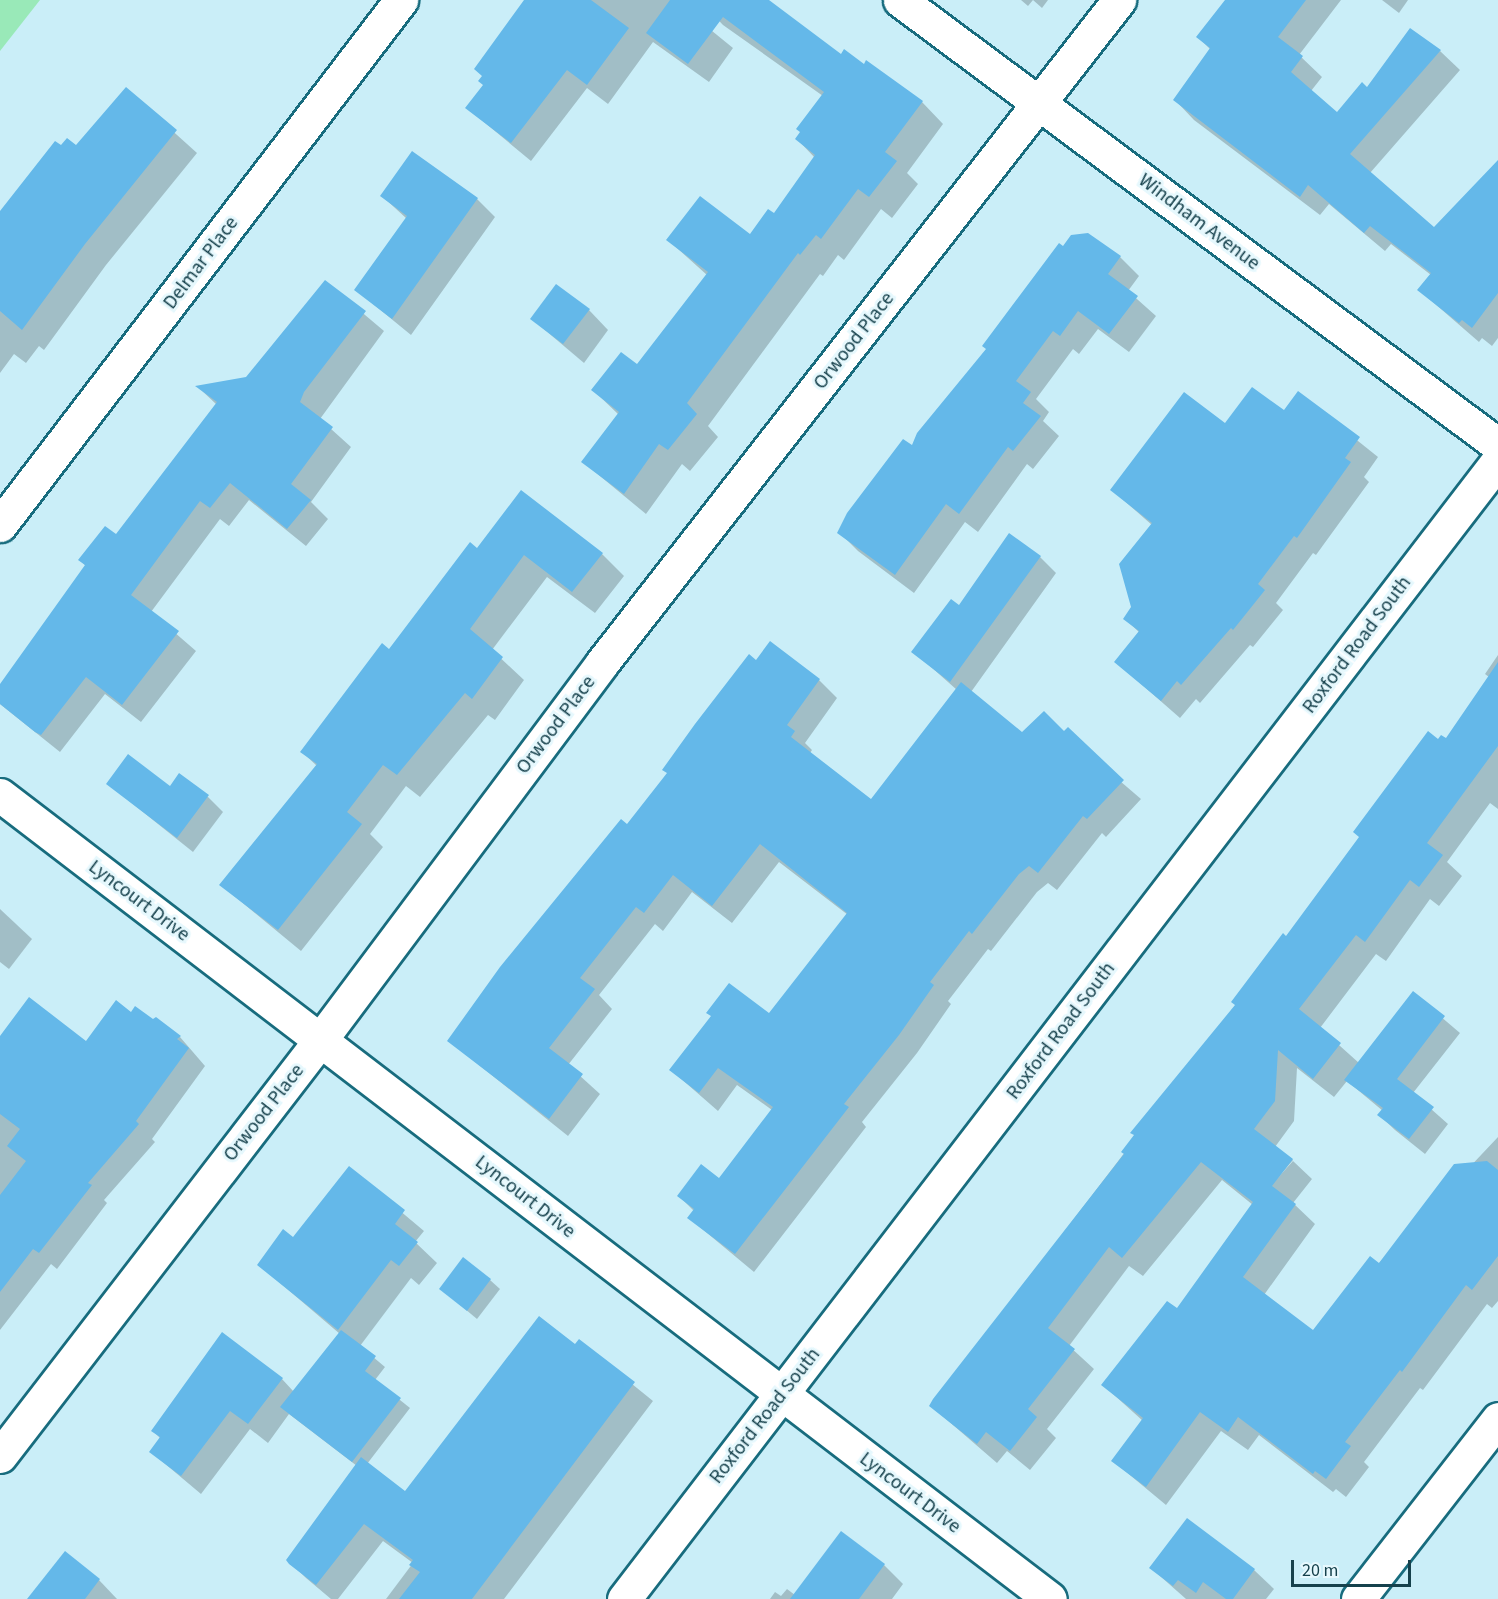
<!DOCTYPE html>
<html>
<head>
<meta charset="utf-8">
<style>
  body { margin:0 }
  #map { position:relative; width:1498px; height:1599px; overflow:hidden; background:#caeef8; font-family:"Source Sans 3",sans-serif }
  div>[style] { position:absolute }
  .green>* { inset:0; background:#99e9b8 }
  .shadow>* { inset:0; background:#0003 }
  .building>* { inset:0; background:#64b8e9 }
  .roads { filter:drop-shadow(2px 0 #186c7e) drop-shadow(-2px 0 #186c7e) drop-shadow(0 2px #186c7e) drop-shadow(0 -2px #186c7e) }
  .minor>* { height:33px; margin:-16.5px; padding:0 16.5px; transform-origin:16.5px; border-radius:16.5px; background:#fff }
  span { translate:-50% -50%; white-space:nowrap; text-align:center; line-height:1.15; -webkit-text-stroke:6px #e6f8fd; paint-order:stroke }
  .street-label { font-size:20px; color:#16414c }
  .scale { position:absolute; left:1291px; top:1560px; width:120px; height:27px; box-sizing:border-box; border:3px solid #16414c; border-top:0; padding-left:8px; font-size:18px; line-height:21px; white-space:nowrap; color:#16414c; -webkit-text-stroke:4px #e6f8fd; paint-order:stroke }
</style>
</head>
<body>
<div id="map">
  <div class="green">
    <div style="clip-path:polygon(0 0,40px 0,0 51px)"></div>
  </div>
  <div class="shadow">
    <div style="clip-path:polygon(526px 0,674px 0,733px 48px,709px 82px,653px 42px,608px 104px,587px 88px,531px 161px,467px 108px,485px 86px)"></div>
    <div style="clip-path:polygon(704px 0,760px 0,842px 56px,922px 102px,943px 124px,907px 173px,918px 184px,892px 218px,881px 209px,844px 260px,838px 255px,823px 276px,820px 274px,708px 426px,718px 437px,690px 471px,682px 464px,646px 514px,583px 462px,619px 415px,593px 390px,637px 366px,707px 275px,668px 240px,750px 236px,774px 215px,815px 158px,797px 139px,823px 96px,723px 25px,702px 3px)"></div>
    <div style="clip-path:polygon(1021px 0,1048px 0,1042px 8px,1033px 0,1028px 6px)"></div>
    <div style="clip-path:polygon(1227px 0,1341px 0,1299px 55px,1322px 77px,1311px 91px,1337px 114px,1368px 89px,1440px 51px,1460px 70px,1370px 173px,1434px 229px,1498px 162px,1498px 338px,1492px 346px,1482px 338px,1479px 342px,1419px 290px,1431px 275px,1391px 244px,1385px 251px,1329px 204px,1320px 215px,1194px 120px,1175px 100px,1211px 50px,1198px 37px)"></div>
    <div style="clip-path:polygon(1382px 0,1408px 0,1399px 13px)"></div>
    <div style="clip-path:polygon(126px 89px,197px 153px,106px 265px,44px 350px,39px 346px,26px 363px,14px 354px,0 373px,0 214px,62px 147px,76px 147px)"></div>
    <div style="clip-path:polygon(382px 196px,477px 199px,495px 217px,411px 335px,356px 290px,407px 219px)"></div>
    <div style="clip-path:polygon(1064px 248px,1120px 257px,1139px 276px,1128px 291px,1156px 316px,1129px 352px,1098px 329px,1079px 354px,1073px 349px,1036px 399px,1049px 412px,1043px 421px,1059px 436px,1033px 469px,1027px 464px,978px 532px,965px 522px,914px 593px,858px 551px,839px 532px,912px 448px)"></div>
    <div style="clip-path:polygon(326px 282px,384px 331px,320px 419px,351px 447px,311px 502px,328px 519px,306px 546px,249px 500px,229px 526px,220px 519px,151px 612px,196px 651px,141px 722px,105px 694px,60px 752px,0 704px,0 687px,86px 566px,80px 560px,116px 536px,217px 405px,198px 387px,247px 378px)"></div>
    <div style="clip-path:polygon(589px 310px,608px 330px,584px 363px,532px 319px)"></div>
    <div style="clip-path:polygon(1298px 393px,1378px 457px,1364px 477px,1369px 482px,1316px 555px,1313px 553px,1276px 603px,1283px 610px,1253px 647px,1250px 645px,1200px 703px,1196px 699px,1180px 718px,1116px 662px,1140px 633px,1125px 619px,1133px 608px,1152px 525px,1112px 490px,1225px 425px,1284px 412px)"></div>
    <div style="clip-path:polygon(478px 550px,602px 554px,624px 576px,595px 613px,547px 577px,492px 650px,524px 680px,495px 720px,488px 715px,420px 797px,406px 786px,370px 834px,383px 847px,301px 951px,221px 885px,317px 766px,302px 752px)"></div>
    <div style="clip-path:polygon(1040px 557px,1056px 573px,971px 692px,1023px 734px,1064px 733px,1141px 799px,1106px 837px,1102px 833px,1057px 890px,1048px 883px,1037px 892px,991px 951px,988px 949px,948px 1001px,951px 1004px,917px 1053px,862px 1122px,866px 1127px,754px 1272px,689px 1218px,694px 1211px,679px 1196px,719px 1180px,772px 1110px,737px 1085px,718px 1111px,671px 1070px,770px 1015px,848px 915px,779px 862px,732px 923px,692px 892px,663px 931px,655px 924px,599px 995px,612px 1009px,568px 1065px,600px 1094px,568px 1136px,449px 1041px,627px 826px,757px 662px,819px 680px,837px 698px,805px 743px,812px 750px,810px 753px,871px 801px,957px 690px,913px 651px,959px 607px)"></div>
    <div style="clip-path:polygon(1498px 655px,1498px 809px,1490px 803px,1447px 862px,1462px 876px,1439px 906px,1430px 899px,1386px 961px,1376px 954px,1320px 1028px,1359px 1063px,1413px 993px,1460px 1033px,1413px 1093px,1448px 1124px,1425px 1154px,1395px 1130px,1379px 1115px,1383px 1111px,1347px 1081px,1334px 1097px,1297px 1068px,1294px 1121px,1275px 1147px,1293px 1160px,1266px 1191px,1293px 1161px,1312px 1179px,1293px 1203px,1315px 1224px,1264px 1295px,1314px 1332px,1498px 1137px,1498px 1301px,1492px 1308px,1487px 1304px,1423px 1390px,1420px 1388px,1364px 1462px,1369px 1467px,1346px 1497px,1336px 1489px,1333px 1492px,1259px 1435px,1248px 1450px,1221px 1431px,1166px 1505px,1113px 1461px,1143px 1421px,1103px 1385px,1177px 1310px,1253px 1205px,1222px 1180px,1143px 1276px,1129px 1266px,1069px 1346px,1094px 1369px,1047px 1429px,1056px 1438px,1030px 1470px,1007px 1451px,997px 1463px,931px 1406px,1439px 741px,1446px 740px,1489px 677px,1485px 674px)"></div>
    <div style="clip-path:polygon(108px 784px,170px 788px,208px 797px,223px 812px,193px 852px)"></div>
    <div style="clip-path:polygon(0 909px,32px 939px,9px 969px,0 962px)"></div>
    <div style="clip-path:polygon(131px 1014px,180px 1037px,205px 1066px,152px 1139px,155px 1142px,104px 1200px,107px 1203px,57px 1269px,51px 1264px,0 1330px,0 1058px,86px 1043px)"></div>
    <div style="clip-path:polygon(349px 1168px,424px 1231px,415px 1242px,437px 1263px,419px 1285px,411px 1278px,360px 1346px,385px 1367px,375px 1380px,410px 1408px,367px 1464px,406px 1493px,579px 1341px,653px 1401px,504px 1599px,386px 1599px,413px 1563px,383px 1541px,338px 1599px,331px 1599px,306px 1578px,288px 1560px,357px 1466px,289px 1414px,268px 1443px,250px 1429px,201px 1494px,151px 1452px,161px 1439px,153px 1431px,282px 1379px,294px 1392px,340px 1334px,259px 1265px,294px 1239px)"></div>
    <div style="clip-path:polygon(490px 1280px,500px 1289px,477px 1319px,441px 1289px)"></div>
    <div style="clip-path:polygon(884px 1565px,903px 1584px,892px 1599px,770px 1599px,775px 1592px,781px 1596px,787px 1589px,795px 1595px)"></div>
    <div style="clip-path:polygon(1151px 1568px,1254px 1570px,1274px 1589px,1266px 1599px,1186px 1599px)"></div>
    <div style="clip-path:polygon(99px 1580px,117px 1599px,29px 1599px)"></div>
  </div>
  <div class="building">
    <div style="clip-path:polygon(524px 0,591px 0,629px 28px,587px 85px,567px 70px,511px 143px,465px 108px,483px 85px,478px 81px,482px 76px,474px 69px)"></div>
    <div style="clip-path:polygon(670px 0,769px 0,841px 54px,844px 49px,864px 64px,866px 60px,923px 101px,885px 152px,897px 161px,869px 197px,858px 189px,821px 239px,816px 235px,800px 255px,798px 253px,687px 403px,697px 414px,668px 450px,659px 444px,624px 494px,581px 462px,619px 412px,591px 390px,621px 352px,637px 364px,708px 272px,666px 240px,700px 196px,750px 234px,768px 209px,774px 213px,815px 155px,795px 139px,800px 132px,796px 129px,824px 92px,723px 17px,688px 64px,646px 33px)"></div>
    <div style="clip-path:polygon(1225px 0,1306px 0,1278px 37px,1303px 56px,1291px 72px,1337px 112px,1362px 82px,1367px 87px,1410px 28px,1441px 50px,1350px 154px,1434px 227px,1498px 160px,1498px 293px,1472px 328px,1462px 320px,1459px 323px,1417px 290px,1431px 273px,1370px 226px,1364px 233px,1308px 185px,1300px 197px,1173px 100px,1210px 48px,1196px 37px)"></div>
    <div style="clip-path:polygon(126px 87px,177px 130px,85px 244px,22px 330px,0 311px,0 211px,55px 141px,61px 145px,67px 138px,76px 145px)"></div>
    <div style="clip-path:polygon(412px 151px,478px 198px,392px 319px,354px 290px,407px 216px,380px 196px)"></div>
    <div style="clip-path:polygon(1088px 233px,1121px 256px,1108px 274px,1138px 296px,1109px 334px,1078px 311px,1060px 336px,1053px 331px,1016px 381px,1031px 392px,1023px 403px,1041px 416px,1013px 451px,1008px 447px,959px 514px,946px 504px,895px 575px,837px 533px,847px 513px,903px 439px,912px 445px,917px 433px,986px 349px,982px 346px,1059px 243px,1063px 246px,1071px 235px)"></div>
    <div style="clip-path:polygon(325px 280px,366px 311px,304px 392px,300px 402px,333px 427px,291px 484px,311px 500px,287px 529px,230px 483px,210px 508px,200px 501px,131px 595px,179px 631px,122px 705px,86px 677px,41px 735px,35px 732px,0 704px,0 684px,85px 565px,78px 560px,105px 526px,116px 534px,217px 402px,195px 386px,246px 377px)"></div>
    <div style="clip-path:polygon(556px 284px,590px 309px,563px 344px,530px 319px)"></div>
    <div style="clip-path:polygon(1252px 387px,1284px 410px,1298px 391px,1360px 437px,1345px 458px,1351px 462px,1297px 538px,1294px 536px,1258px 584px,1265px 590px,1233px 630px,1231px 628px,1181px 685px,1177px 681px,1161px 701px,1114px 662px,1139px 631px,1123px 619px,1131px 607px,1119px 564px,1152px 523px,1110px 490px,1184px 392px,1225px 423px)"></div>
    <div style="clip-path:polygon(521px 490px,603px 553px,572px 592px,524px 555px,470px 629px,503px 657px,472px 699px,465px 693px,397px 775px,383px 765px,347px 812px,362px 824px,278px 930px,219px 885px,317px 764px,300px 752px,382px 643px,389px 649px,470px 542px,477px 548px)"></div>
    <div style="clip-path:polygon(1009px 533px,1041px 556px,950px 682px,911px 652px,951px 599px,959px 605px)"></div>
    <div style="clip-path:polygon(770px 641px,820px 679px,787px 725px,795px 731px,791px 737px,871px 799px,961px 682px,1022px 732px,1044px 711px,1064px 731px,1068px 727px,1124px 780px,1087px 819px,1083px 816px,1038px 873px,1029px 866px,1019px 874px,972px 934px,969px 931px,930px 982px,934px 985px,899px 1035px,844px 1104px,849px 1107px,735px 1254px,687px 1218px,694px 1209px,677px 1196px,701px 1164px,719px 1178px,773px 1107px,718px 1068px,699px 1093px,669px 1070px,711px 1016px,706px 1013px,729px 983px,769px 1013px,847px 913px,760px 844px,712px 906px,673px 875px,644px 913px,636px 907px,580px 978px,595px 989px,549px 1048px,583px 1074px,549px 1119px,447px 1041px,500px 967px,621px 819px,627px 824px,667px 773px,662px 770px,695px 724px,749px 654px,756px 660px)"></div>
    <div style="clip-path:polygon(1498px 662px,1498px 746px,1427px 843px,1443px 855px,1419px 887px,1410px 880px,1365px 942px,1356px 935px,1299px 1009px,1341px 1043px,1313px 1079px,1278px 1050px,1275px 1101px,1254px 1129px,1293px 1159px,1272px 1186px,1296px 1204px,1243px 1277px,1313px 1330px,1370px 1256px,1379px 1263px,1454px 1164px,1487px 1161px,1498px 1170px,1498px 1256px,1472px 1290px,1466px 1285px,1402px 1372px,1400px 1370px,1345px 1442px,1351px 1446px,1326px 1479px,1315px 1471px,1313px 1474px,1238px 1417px,1228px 1432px,1200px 1412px,1146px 1487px,1111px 1461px,1143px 1418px,1101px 1385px,1167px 1301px,1177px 1308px,1253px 1202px,1201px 1162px,1122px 1258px,1109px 1247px,1048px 1328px,1075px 1349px,1028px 1409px,1037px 1417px,1010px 1451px,986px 1432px,977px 1444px,929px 1406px,933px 1399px,1124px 1154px,1121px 1152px,1134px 1135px,1130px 1133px,1235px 1005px,1231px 1002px,1283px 933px,1286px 936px,1359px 837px,1353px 832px,1428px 731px,1438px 739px,1441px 735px,1446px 738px)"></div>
    <div style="clip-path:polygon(128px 754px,170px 786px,179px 773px,209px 795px,177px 838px,106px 784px)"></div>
    <div style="clip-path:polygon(1413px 991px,1445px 1016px,1397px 1079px,1434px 1107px,1409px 1139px,1377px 1115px,1383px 1108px,1344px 1080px)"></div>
    <div style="clip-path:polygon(29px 997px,86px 1041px,116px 1000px,131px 1012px,135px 1006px,153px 1019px,156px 1017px,181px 1036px,177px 1039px,189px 1048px,136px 1121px,139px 1124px,88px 1183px,92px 1185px,39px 1253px,33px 1249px,0 1292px,0 1195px,26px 1161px,7px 1146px,20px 1129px,0 1114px,0 1036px)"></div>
    <div style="clip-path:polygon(349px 1166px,405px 1210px,395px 1224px,418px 1242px,399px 1266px,391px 1260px,338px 1330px,257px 1265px,283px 1229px,293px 1237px)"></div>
    <div style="clip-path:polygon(463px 1257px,491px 1279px,467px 1311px,439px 1289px)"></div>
    <div style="clip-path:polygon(539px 1316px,575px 1344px,579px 1339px,635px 1382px,472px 1599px,399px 1599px,420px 1572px,409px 1565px,413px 1560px,364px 1524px,316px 1585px,289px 1564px,286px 1560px,361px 1457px,405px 1491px)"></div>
    <div style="clip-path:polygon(341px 1330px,376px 1356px,365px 1371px,401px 1398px,352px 1462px,280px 1407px)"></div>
    <div style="clip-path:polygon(222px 1332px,283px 1378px,248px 1424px,230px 1411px,181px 1476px,149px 1452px,160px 1437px,151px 1431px)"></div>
    <div style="clip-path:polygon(1187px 1518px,1255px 1569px,1233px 1599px,1226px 1599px,1203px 1582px,1196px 1593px,1178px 1580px,1173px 1586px,1149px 1568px)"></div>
    <div style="clip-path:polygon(841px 1531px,885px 1564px,859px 1599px,790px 1599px)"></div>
    <div style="clip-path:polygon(65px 1551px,100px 1579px,85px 1599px,27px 1599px)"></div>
  </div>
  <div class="roads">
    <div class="minor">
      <div style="left:900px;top:0;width:745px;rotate:36.65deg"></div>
      <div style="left:0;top:525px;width:661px;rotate:-52.63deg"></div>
      <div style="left:0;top:795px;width:1322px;rotate:37.44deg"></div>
      <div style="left:0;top:1456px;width:526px;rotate:-52.41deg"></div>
      <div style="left:321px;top:1039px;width:469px;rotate:-53.2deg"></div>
      <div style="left:602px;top:663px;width:841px;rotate:-52.05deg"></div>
      <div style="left:624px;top:1599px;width:1435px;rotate:-52.48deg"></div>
      <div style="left:1358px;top:1599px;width:228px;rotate:-52.1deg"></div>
    </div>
  </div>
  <div class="street-label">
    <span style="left:1199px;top:222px;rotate:37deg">Windham Avenue</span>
    <span style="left:201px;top:263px;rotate:-53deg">Delmar Place</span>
    <span style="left:854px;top:341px;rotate:-52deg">Orwood Place</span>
    <span style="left:1357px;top:645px;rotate:-53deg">Roxford Road South</span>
    <span style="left:556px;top:725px;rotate:-53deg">Orwood Place</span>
    <span style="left:139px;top:901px;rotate:37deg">Lyncourt Drive</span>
    <span style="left:1061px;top:1031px;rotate:-53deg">Roxford Road South</span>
    <span style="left:264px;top:1113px;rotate:-52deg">Orwood Place</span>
    <span style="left:525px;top:1197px;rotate:38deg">Lyncourt Drive</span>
    <span style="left:765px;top:1416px;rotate:-52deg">Roxford Road South</span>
    <span style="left:910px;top:1493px;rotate:37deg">Lyncourt Drive</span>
  </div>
  <div class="scale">20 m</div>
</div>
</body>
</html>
